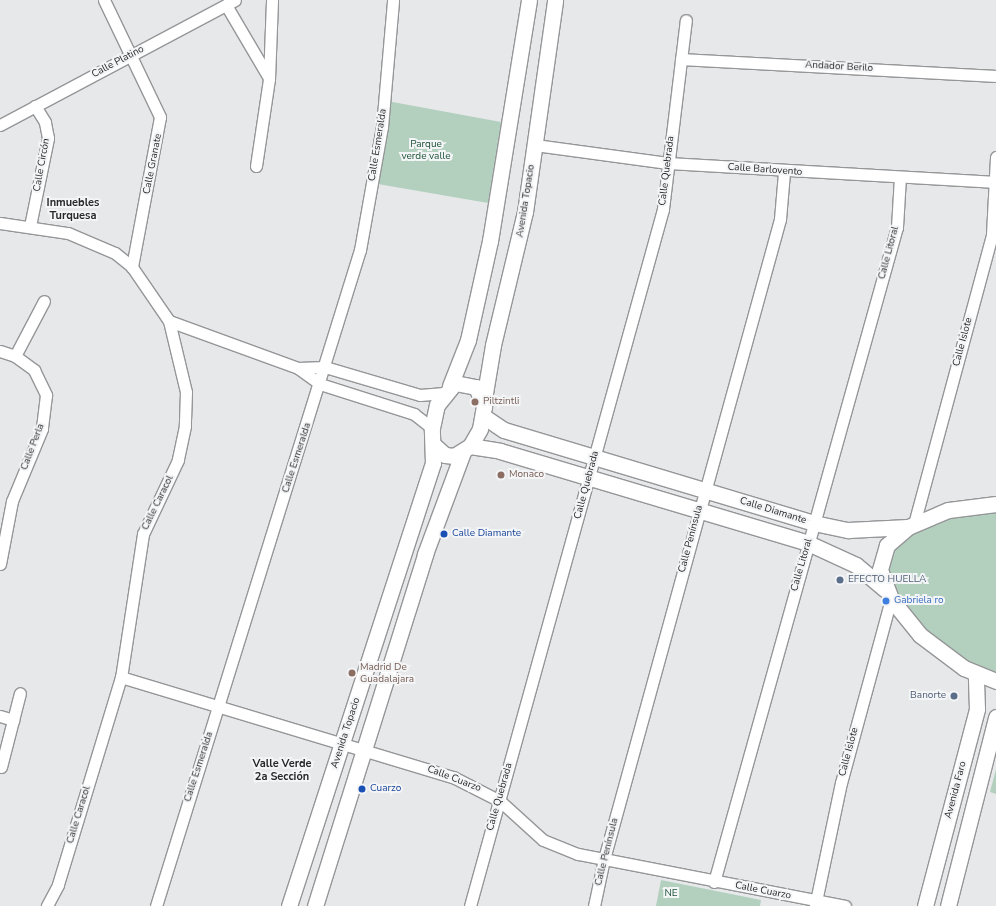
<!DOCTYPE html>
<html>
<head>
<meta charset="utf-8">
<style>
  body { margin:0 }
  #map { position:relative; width:996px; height:906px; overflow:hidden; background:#e6e8ea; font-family:"Nunito Sans",sans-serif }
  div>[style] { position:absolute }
  .green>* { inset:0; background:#b3d0bf }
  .roads { filter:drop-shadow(1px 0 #959698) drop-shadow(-1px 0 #959698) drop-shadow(0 1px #959698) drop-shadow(0 -1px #959698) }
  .street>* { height:11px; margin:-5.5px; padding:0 5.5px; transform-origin:5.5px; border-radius:5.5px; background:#fff }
  .secondary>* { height:15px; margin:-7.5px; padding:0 7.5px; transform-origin:7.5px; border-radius:7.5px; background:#fff }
  .dots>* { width:11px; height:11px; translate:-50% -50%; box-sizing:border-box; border:2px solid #f4f5f7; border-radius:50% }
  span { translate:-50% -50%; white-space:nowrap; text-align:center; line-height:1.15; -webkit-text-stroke:4px #f4f5f7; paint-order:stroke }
  .street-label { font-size:10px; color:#272829 }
  .park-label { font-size:10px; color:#1a5137 }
  .education-label { font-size:10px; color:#785e54 }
  .left { translate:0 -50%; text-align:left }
  .transit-label { font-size:10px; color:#164399 }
  .service-label { font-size:10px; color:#4e5e75 }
  .right { translate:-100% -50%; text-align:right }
  .shop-label { font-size:10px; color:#366cbe }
  .neighbourhood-label { font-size:11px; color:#272829; font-weight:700 }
</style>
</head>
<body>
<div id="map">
  <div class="green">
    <div style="clip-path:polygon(387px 101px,501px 122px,488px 203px,372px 183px)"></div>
    <div style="clip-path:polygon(996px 512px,996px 673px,949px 652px,927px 632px,890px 585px,886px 569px,897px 540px,933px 520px)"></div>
    <div style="clip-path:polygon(996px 769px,996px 794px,990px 792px)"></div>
    <div style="clip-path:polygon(661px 880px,761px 900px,760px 906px,656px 906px)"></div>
  </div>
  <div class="roads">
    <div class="street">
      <div style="left:104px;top:0;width:130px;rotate:64.4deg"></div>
      <div style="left:160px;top:117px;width:153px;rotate:100.6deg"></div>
      <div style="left:226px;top:5px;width:85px;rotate:59.5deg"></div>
      <div style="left:681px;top:59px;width:315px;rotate:3.1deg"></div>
      <div style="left:0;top:125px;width:266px;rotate:-28deg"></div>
      <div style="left:535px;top:145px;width:134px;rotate:7.7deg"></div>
      <div style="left:668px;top:163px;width:329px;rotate:3.3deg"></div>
      <div style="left:256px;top:166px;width:88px;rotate:-81.5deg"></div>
      <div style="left:269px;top:79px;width:79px;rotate:-87.8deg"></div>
      <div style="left:0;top:223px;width:69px;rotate:8.4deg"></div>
      <div style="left:68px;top:233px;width:51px;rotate:23.1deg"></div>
      <div style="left:115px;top:253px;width:22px;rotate:39deg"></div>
      <div style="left:132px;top:267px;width:65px;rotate:55.6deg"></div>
      <div style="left:169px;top:321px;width:73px;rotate:76.5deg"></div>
      <div style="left:186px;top:392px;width:34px;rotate:92deg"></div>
      <div style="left:185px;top:426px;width:35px;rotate:102deg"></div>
      <div style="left:178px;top:460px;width:82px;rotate:115.3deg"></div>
      <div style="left:143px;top:534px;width:145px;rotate:98.7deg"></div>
      <div style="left:121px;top:677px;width:217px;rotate:106.9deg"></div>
      <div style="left:58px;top:885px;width:24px;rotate:118deg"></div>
      <div style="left:30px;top:226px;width:90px;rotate:-78.4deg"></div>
      <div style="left:48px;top:138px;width:16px;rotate:-101deg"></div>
      <div style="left:45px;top:122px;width:19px;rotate:-122deg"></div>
      <div style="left:169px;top:321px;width:137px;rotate:20deg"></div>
      <div style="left:298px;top:368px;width:27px;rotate:36deg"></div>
      <div style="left:320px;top:384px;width:99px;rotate:17.7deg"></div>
      <div style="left:414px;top:414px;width:23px;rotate:38deg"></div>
      <div style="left:0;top:351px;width:16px;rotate:18deg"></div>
      <div style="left:15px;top:356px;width:24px;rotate:36deg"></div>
      <div style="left:34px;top:370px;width:28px;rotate:64deg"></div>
      <div style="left:46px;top:395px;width:34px;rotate:97deg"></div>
      <div style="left:42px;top:429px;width:78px;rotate:112.6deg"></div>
      <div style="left:12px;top:501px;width:64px;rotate:100.8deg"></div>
      <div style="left:15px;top:356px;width:62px;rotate:-62.2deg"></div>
      <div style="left:298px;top:368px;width:27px;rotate:-2deg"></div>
      <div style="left:325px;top:367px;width:99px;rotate:16.4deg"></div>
      <div style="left:420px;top:395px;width:24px;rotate:-5deg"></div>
      <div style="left:914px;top:524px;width:300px;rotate:-74.9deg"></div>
      <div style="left:992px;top:234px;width:77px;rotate:-87deg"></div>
      <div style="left:121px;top:677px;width:347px;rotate:16.8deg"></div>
      <div style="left:453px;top:777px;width:53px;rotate:27.1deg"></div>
      <div style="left:500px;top:801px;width:58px;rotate:42.2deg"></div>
      <div style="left:543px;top:840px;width:38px;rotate:22deg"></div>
      <div style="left:578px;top:854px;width:272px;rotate:11deg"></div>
      <div style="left:0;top:716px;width:14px;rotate:17deg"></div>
      <div style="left:1px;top:767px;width:76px;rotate:-75.6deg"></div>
      <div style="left:714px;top:882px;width:680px;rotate:-74.39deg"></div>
      <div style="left:897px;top:227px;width:50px;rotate:-86.6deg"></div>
      <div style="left:156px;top:906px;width:687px;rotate:-72.73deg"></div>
      <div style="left:360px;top:250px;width:125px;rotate:-79.9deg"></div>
      <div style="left:382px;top:127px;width:127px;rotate:-85deg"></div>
      <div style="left:470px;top:906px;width:723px;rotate:-74.52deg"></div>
      <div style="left:663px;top:209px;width:190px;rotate:-83.1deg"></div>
      <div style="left:594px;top:906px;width:48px;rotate:-78deg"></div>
      <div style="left:604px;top:859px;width:664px;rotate:-74.62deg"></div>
      <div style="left:780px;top:219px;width:47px;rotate:-85.1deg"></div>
      <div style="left:815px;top:906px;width:126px;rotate:-78.1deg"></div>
      <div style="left:841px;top:783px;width:191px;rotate:-74.8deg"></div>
    </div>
    <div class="secondary">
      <div style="left:450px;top:386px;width:49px;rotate:-68.6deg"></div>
      <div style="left:468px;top:340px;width:101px;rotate:-77.5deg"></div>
      <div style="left:490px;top:241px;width:244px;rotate:-80.8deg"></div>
      <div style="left:484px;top:399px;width:55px;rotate:-80.5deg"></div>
      <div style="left:493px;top:345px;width:137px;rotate:-76.5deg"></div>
      <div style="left:525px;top:212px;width:214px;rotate:-81.9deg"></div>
      <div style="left:483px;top:416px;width:25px;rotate:34deg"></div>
      <div style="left:504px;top:430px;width:324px;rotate:16.7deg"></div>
      <div style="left:814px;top:523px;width:35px;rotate:12deg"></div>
      <div style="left:848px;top:530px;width:60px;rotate:-2.9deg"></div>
      <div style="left:470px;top:446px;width:30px;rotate:9deg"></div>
      <div style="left:500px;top:451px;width:321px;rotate:16.6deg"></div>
      <div style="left:808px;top:543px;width:53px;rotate:24.6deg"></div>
      <div style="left:856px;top:565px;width:38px;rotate:40deg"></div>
      <div style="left:996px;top:504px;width:48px;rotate:172.9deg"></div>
      <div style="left:948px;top:510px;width:43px;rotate:157deg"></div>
      <div style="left:908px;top:527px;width:28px;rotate:139deg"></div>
      <div style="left:887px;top:545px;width:26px;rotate:106deg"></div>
      <div style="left:880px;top:570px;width:31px;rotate:69deg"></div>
      <div style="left:891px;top:599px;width:46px;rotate:51.1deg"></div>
      <div style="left:920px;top:635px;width:55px;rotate:36.9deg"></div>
      <div style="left:964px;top:668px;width:35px;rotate:22deg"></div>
      <div style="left:289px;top:906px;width:466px;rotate:-72deg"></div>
      <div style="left:433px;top:463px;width:35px;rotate:-92deg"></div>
      <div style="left:432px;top:428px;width:24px;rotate:-78deg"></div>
      <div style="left:437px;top:405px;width:28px;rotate:-51deg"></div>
      <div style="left:455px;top:383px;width:21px;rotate:11deg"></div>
      <div style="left:476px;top:387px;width:21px;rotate:67deg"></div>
      <div style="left:484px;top:406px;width:23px;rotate:100deg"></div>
      <div style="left:480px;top:429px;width:20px;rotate:120deg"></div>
      <div style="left:470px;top:446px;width:19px;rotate:148deg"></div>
      <div style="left:454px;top:456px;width:9px;rotate:-174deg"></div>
      <div style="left:445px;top:455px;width:15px;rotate:-138deg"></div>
      <div style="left:315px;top:906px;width:369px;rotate:-72.6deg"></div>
      <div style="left:425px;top:554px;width:109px;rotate:-69.6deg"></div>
      <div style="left:925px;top:906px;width:204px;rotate:-75.2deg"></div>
      <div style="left:977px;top:709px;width:36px;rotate:-92deg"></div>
      <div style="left:948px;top:906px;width:195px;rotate:-75.7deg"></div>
    </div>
  </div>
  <div class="dots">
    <div style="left:475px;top:402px;background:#8d6e63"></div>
    <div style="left:501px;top:475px;background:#8d6e63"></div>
    <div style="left:444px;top:534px;background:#1a4fb4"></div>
    <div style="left:840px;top:580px;background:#5c6f8a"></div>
    <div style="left:886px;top:601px;background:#3f7fe0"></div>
    <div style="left:352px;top:673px;background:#8d6e63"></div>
    <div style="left:954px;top:696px;background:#5c6f8a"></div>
    <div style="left:362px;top:789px;background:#1a4fb4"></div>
  </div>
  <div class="street-label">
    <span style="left:118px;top:62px;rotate:-28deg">Calle Platino</span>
    <span style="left:839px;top:67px;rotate:3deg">Andador Berilo</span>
    <span style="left:378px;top:145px;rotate:-81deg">Calle Esmeralda</span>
    <span style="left:153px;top:164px;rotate:-79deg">Calle Granate</span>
    <span style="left:42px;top:165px;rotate:-80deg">Calle Circón</span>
    <span style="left:765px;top:170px;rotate:4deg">Calle Barlovento</span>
    <span style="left:667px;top:171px;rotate:-83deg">Calle Quebrada</span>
    <span style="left:526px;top:201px;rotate:-81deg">Avenida Topacio</span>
    <span style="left:889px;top:253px;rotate:-75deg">Calle Litoral</span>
    <span style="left:963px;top:342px;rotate:-75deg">Calle Islote</span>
    <span style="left:33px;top:447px;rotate:-69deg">Calle Perla</span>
    <span style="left:297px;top:458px;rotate:-72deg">Calle Esmeralda</span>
    <span style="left:587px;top:485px;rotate:-75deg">Calle Quebrada</span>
    <span style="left:158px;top:503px;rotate:-64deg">Calle Caracol</span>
    <span style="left:773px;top:511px;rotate:17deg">Calle Diamante</span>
    <span style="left:691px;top:539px;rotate:-75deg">Calle Península</span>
    <span style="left:802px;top:565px;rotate:-74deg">Calle Litoral</span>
    <span style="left:346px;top:733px;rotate:-72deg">Avenida Topacio</span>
    <span style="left:849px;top:752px;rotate:-75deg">Calle Islote</span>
    <span style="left:199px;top:767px;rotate:-72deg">Calle Esmeralda</span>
    <span style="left:454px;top:779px;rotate:21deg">Calle Cuarzo</span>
    <span style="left:956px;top:790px;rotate:-75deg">Avenida Faro</span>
    <span style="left:500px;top:797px;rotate:-74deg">Calle Quebrada</span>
    <span style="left:79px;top:815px;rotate:-73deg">Calle Caracol</span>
    <span style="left:607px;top:852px;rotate:-76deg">Calle Península</span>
    <span style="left:763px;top:891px;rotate:11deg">Calle Cuarzo</span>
  </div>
  <div class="park-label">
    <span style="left:426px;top:150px">Parque<br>verde valle</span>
    <span style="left:671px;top:894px">NE</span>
  </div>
  <div class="education-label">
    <span class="left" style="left:483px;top:402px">Piltzintli</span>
    <span class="left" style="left:509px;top:475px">Monaco</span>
    <span class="left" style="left:360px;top:673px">Madrid De<br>Guadalajara</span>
  </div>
  <div class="transit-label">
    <span class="left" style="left:452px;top:534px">Calle Diamante</span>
    <span class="left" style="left:370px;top:789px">Cuarzo</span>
  </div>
  <div class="service-label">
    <span class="left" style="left:848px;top:580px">EFECTO HUELLA</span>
    <span class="right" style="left:946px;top:696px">Banorte</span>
  </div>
  <div class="shop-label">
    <span class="left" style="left:894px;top:601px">Gabriela ro</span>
  </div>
  <div class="neighbourhood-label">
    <span style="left:73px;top:210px">Inmuebles<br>Turquesa</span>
    <span style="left:282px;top:771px">Valle Verde<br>2a Sección</span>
  </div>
</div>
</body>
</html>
